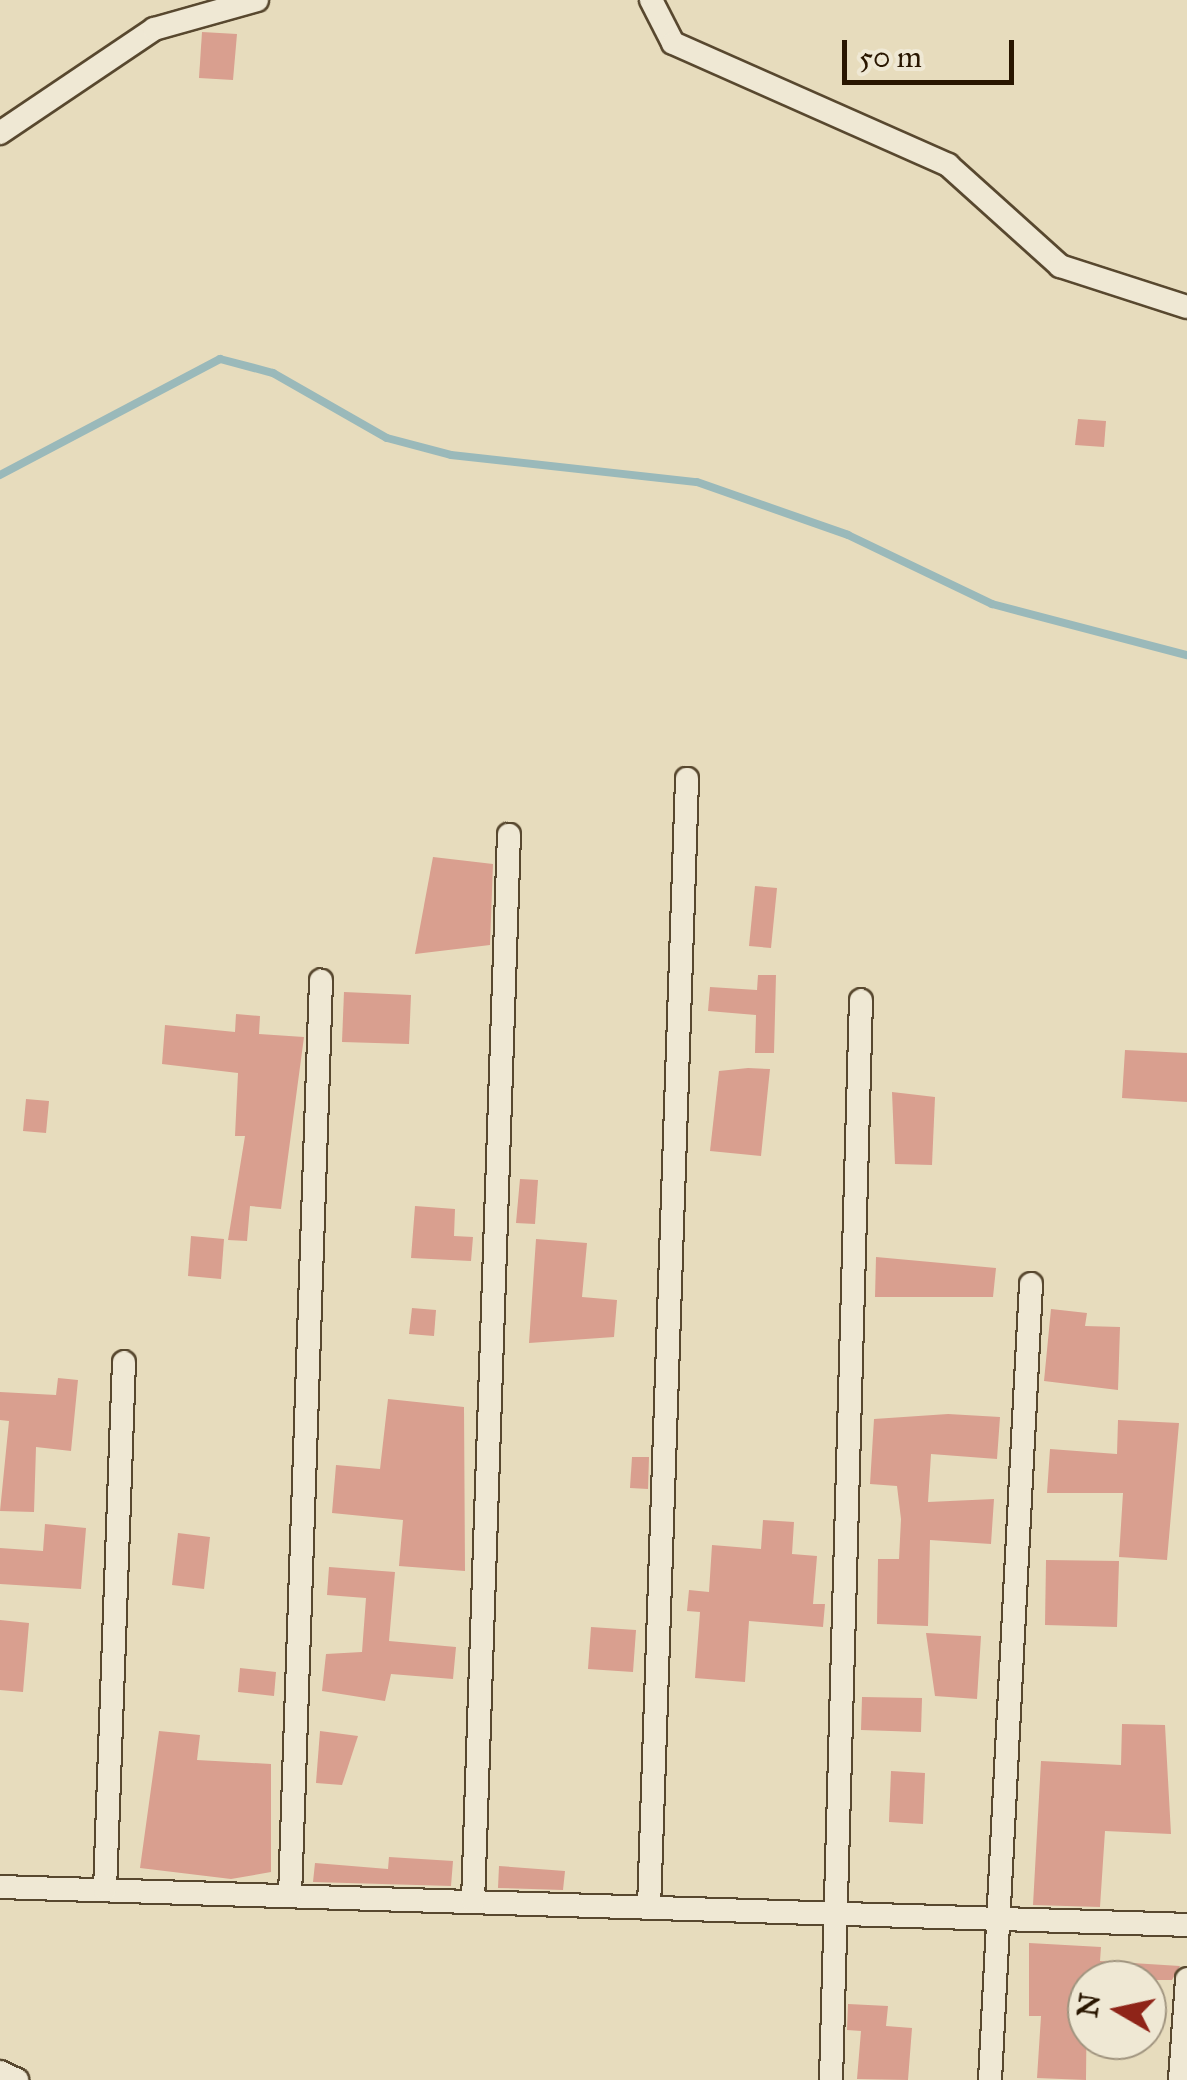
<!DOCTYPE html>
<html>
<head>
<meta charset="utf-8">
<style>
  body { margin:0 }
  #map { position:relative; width:1187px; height:2080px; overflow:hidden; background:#e7dcbd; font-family:"IM FELL Great Primer",serif }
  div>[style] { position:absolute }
  .stream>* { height:8px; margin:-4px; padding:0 4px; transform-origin:4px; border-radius:4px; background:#9ab9ba }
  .building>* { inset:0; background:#d99f8f }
  .roads { filter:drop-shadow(2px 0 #58482f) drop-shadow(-2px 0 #58482f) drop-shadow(0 2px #58482f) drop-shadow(0 -2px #58482f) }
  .street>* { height:22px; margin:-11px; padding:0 11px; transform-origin:11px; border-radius:11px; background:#efe8d4 }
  span { translate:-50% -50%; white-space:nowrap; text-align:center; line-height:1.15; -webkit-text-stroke:8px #efe8d4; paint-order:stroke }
  .north { position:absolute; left:1067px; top:1960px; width:100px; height:100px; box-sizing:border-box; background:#efe8d4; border:2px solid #a0947f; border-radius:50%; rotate:279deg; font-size:28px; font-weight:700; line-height:40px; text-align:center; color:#291600 }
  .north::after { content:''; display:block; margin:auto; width:35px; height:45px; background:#8f2418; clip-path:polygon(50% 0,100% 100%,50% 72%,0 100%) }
  .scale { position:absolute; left:842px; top:40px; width:172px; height:45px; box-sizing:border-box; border:5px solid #291600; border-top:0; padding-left:12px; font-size:30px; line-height:35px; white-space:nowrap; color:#291600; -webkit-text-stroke:8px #efe8d4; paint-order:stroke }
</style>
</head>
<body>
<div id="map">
  <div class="stream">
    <div style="left:0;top:475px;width:249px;rotate:-27.8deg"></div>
    <div style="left:220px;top:359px;width:55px;rotate:14.8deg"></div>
    <div style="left:273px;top:373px;width:131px;rotate:29.7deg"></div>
    <div style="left:387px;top:438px;width:66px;rotate:14.9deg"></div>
    <div style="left:451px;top:455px;width:247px;rotate:6.3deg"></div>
    <div style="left:697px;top:482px;width:160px;rotate:19.3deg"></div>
    <div style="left:848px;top:535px;width:160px;rotate:25.6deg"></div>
    <div style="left:992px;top:604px;width:202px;rotate:14.7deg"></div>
  </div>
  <div class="building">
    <div style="clip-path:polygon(202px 32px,237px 34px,233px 80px,199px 78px)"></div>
    <div style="clip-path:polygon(1078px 419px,1106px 421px,1104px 447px,1075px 445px)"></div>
    <div style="clip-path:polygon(433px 857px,493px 864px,490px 945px,415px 954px)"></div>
    <div style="clip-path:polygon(755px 886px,777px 888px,771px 948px,749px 946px)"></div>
    <div style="clip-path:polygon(758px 975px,776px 975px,774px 1053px,755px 1053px,756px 1015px,708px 1011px,710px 987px,757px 990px)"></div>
    <div style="clip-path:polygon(344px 992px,411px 995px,409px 1044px,342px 1042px)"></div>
    <div style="clip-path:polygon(236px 1014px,260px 1016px,259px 1034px,304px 1037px,281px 1209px,250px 1206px,247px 1241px,228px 1240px,245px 1136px,235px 1136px,238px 1073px,162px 1064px,165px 1025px,235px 1032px)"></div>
    <div style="clip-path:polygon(1125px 1050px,1187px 1053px,1187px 1102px,1122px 1098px)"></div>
    <div style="clip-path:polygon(748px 1068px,770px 1069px,761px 1156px,710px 1151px,719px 1071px)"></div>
    <div style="clip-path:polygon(892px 1092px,935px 1097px,932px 1165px,895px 1164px)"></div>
    <div style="clip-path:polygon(26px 1099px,49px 1101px,46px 1133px,23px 1131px)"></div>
    <div style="clip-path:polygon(520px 1179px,538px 1180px,535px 1224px,516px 1223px)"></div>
    <div style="clip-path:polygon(415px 1206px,455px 1209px,454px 1236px,473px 1237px,471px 1261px,411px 1258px)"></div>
    <div style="clip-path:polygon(191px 1236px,224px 1239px,221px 1279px,188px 1276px)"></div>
    <div style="clip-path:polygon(536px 1239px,587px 1243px,582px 1297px,617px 1300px,614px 1337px,529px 1343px)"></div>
    <div style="clip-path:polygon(876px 1257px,996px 1268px,993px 1297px,875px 1297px)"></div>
    <div style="clip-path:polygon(412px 1308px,436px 1310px,434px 1336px,409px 1334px)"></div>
    <div style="clip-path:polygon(1051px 1309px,1087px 1313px,1085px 1326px,1120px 1327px,1118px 1390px,1044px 1381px)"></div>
    <div style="clip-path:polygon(58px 1378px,78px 1380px,71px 1451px,36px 1447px,34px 1512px,0 1511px,9px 1421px,0 1420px,0 1392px,56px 1395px)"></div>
    <div style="clip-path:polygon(388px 1399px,464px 1407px,465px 1571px,399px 1566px,403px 1520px,332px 1513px,336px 1465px,380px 1469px)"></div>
    <div style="clip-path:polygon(948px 1414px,1000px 1417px,997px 1459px,931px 1454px,928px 1502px,994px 1499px,991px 1544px,930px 1540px,928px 1626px,877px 1624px,878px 1559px,899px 1559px,901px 1519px,897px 1486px,870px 1484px,874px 1419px)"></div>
    <div style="clip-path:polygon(1118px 1420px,1179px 1423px,1167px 1560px,1119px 1557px,1123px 1493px,1047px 1493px,1050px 1449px,1117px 1454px)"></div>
    <div style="clip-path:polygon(632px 1457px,649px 1457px,648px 1489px,630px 1488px)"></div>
    <div style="clip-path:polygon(763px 1520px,794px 1522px,792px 1554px,817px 1556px,813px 1604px,825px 1604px,823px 1627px,749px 1621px,745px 1682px,695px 1678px,700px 1612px,687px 1611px,689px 1590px,709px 1592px,712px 1545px,761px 1549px)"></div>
    <div style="clip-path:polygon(45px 1524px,86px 1528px,81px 1589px,0 1584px,0 1548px,43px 1551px)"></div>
    <div style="clip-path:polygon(178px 1533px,210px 1537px,204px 1589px,172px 1585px)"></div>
    <div style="clip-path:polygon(1046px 1560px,1119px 1561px,1117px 1627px,1045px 1625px)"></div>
    <div style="clip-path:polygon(329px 1567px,395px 1572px,389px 1641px,456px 1647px,453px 1679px,391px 1674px,385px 1701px,322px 1691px,326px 1654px,362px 1652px,366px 1598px,327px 1595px)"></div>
    <div style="clip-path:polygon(0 1620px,29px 1623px,23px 1692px,0 1690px)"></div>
    <div style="clip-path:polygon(591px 1627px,636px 1630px,633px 1672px,588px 1669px)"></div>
    <div style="clip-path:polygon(926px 1633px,981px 1636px,977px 1699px,935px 1696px)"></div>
    <div style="clip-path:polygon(240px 1668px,276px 1672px,274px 1696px,238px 1692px)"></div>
    <div style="clip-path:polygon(862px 1697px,922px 1698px,921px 1732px,861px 1730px)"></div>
    <div style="clip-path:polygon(1122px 1724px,1165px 1725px,1171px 1834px,1105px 1831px,1100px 1907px,1033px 1905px,1041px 1761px,1121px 1765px)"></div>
    <div style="clip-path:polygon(159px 1731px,200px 1735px,197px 1760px,271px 1764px,271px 1872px,231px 1879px,140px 1868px)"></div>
    <div style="clip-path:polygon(320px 1731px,358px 1736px,342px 1785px,316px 1783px)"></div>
    <div style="clip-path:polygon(891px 1771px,925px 1773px,923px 1824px,889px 1822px)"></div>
    <div style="clip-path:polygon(389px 1857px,453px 1861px,451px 1886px,313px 1882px,315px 1863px,388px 1869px)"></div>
    <div style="clip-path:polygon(499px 1866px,565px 1871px,563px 1890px,498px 1888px)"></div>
    <div style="clip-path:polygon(1029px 1943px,1101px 1947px,1100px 1961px,1180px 1966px,1172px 1980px,1087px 1980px,1086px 2080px,1037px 2078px,1041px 2016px,1029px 2016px)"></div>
    <div style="clip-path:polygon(848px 2004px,888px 2006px,886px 2026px,912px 2028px,908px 2080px,857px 2079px,861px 2031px,847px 2030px)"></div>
  </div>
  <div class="roads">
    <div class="street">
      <div style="left:651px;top:0;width:48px;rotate:62.9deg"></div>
      <div style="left:673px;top:43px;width:301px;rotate:23.9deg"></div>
      <div style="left:948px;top:165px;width:151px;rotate:42deg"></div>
      <div style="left:1060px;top:266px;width:133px;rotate:17.9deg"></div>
      <div style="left:0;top:133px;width:186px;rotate:-34deg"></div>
      <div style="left:154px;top:29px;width:107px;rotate:-15.7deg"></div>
      <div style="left:0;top:1887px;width:1188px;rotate:1.83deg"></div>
      <div style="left:105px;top:1890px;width:528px;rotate:-87.94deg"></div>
      <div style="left:290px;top:1896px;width:916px;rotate:-88.06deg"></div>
      <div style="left:473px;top:1902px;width:1068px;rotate:-88.07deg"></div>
      <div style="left:649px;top:1908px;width:1130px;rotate:-88.07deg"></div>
      <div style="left:0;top:2072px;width:19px;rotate:25deg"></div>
      <div style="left:831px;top:2080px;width:1080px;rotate:-88.41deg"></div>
      <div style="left:990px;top:2080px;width:797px;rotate:-87.05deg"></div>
      <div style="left:1180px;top:2080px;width:101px;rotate:-86deg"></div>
    </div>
  </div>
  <div class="north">N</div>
  <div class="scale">50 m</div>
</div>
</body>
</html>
